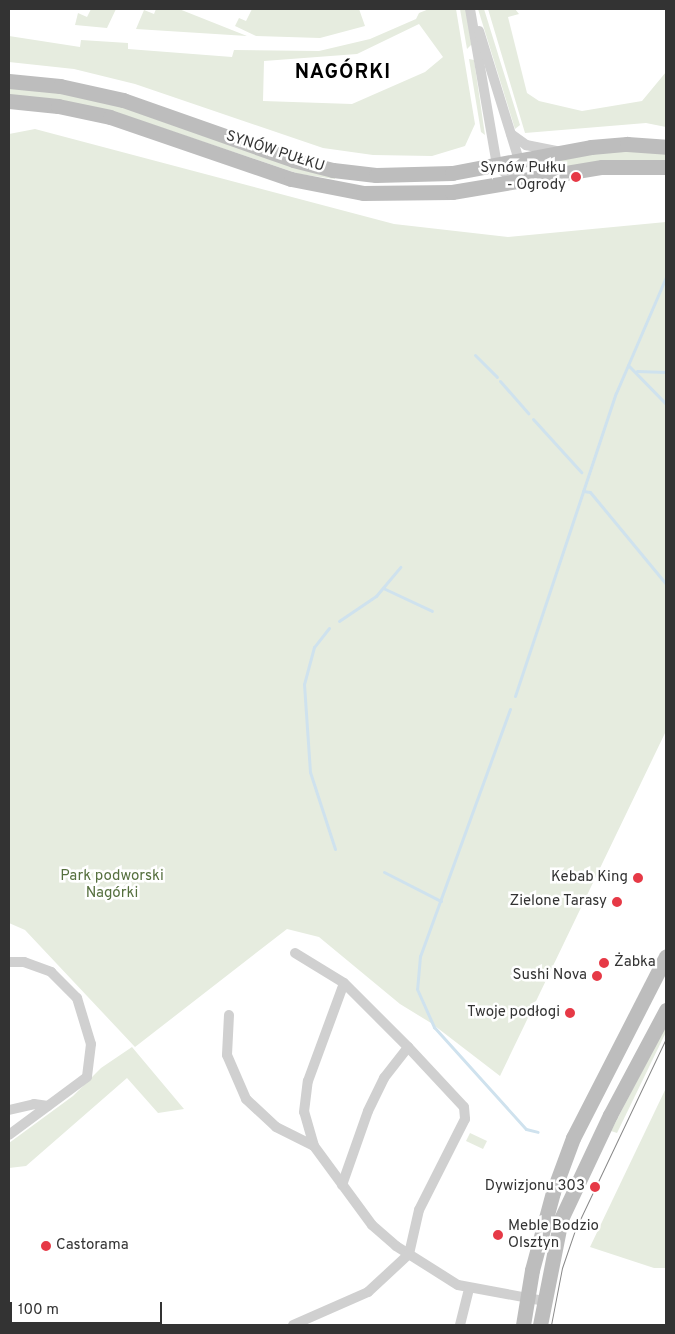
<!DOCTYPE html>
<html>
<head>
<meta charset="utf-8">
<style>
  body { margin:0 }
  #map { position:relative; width:675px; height:1334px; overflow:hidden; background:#fff; font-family:Overpass,sans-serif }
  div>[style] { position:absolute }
  .green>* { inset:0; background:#e6ecdf }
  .stream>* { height:3px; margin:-1.5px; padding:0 1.5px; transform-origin:1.5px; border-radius:1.5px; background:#cfe2ee }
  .street>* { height:10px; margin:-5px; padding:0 5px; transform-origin:5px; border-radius:5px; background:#d0d0d0 }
  .secondary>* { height:15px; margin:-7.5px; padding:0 7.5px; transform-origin:7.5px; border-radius:7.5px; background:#bdbdbd }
  .tram>* { height:1px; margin:-0.5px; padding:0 0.5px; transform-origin:0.5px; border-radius:0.5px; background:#888 }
  .dots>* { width:14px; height:14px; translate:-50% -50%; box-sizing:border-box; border:2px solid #fff; border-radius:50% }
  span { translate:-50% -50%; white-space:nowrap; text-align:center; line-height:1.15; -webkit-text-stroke:5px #fff; paint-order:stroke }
  .street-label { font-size:15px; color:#333 }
  .poi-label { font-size:15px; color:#333 }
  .right { translate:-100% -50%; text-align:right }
  .left { translate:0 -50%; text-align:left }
  .park-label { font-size:15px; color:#56703f }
  .district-label { font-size:20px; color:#000; font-weight:700; letter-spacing:1px }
  .frame { position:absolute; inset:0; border:10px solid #333; pointer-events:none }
  .scale { position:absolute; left:10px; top:1302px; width:152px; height:22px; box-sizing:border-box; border:2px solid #333; border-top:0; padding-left:6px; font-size:15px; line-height:18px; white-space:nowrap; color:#333; -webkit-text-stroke:4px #fff; paint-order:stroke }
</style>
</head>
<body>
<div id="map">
  <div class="green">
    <div style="clip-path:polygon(91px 9px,116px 9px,107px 28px,75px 25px,78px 13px,87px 17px)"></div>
    <div style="clip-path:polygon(156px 9px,179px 9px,247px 36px,136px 29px,144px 10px,154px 14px)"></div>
    <div style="clip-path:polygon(252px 9px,359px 9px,365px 26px,320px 38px,256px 36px,235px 26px,239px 18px,246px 21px)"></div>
    <div style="clip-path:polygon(evenodd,429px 9px,456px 9px,475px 124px,465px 146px,432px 156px,373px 155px,323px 148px,135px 84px,74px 69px,9px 62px,9px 36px,80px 47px,81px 40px,128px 43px,128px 49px,232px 57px,234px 50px,319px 51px,370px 39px,416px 19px,419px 13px,429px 9px,419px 24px,443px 57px,425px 72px,352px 104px,263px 101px,264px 61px,357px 54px,419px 24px)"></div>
    <div style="clip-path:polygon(460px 9px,466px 9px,472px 44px,467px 49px)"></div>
    <div style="clip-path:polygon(478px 9px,484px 9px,520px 125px,515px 129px)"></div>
    <div style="clip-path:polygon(488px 9px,515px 9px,519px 14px,508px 17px,527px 93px,539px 101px,582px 111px,642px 101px,666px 72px,666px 127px,646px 123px,525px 133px)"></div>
    <div style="clip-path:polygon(469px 59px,474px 60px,485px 135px,481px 132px)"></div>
    <div style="clip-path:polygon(9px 87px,59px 92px,114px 104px,334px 175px,335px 179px,299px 174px,112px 111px,9px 96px)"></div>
    <div style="clip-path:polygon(35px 129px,394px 224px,508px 237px,666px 222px,666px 731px,500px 1076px,431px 1023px,400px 1004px,319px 937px,287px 929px,135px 1047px,25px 930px,9px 923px,9px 134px)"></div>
    <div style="clip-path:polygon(666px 147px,666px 167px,547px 175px,543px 154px)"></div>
    <div style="clip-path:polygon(666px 1025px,666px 1032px,617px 1133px,611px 1131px)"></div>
    <div style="clip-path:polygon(132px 1047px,184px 1109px,158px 1113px,127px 1078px,26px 1166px,9px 1168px,9px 1143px,73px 1096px,101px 1068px)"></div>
    <div style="clip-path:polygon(666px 1088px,666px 1268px,654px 1268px,590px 1247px)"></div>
    <div style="clip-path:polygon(470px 1133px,487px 1141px,483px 1149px,466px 1141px)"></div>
  </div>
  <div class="stream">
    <div style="left:475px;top:355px;width:31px;rotate:45deg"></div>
    <div style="left:628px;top:365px;width:54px;rotate:45.7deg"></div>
    <div style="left:637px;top:371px;width:29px;rotate:2deg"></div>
    <div style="left:500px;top:381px;width:43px;rotate:48.8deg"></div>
    <div style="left:533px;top:419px;width:72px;rotate:47.8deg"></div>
    <div style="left:583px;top:491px;width:7px;rotate:8deg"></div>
    <div style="left:590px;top:492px;width:119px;rotate:50.4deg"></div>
    <div style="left:383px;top:588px;width:54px;rotate:25.1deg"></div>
    <div style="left:339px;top:621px;width:45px;rotate:-34deg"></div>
    <div style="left:376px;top:596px;width:38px;rotate:-50deg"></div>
    <div style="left:329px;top:628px;width:24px;rotate:128deg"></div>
    <div style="left:314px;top:647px;width:38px;rotate:105deg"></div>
    <div style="left:304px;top:684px;width:88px;rotate:86.1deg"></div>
    <div style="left:310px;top:772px;width:81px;rotate:72deg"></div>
    <div style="left:515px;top:696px;width:319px;rotate:-71.6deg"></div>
    <div style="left:616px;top:393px;width:126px;rotate:-66.7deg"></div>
    <div style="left:510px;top:709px;width:263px;rotate:110deg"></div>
    <div style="left:420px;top:956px;width:33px;rotate:95deg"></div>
    <div style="left:417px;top:989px;width:42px;rotate:65.9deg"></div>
    <div style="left:434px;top:1027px;width:137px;rotate:48deg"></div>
    <div style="left:526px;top:1129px;width:12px;rotate:14deg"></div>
    <div style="left:384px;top:872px;width:64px;rotate:27deg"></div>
  </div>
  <div class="street">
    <div style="left:470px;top:9px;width:159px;rotate:80.2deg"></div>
    <div style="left:497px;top:166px;width:23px;rotate:40deg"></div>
    <div style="left:479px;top:31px;width:135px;rotate:72.8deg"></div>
    <div style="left:519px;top:160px;width:21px;rotate:101deg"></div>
    <div style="left:511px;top:134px;width:19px;rotate:36deg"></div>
    <div style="left:526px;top:145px;width:32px;rotate:11deg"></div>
    <div style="left:295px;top:953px;width:57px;rotate:31.5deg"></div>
    <div style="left:9px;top:962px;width:15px"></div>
    <div style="left:24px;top:962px;width:29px;rotate:20deg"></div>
    <div style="left:51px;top:972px;width:37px;rotate:45deg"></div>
    <div style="left:77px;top:998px;width:48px;rotate:73.1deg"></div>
    <div style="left:91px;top:1044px;width:33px;rotate:97deg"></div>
    <div style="left:87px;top:1077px;width:97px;rotate:143.4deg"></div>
    <div style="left:229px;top:1015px;width:40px;rotate:92.9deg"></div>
    <div style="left:227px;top:1055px;width:48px;rotate:66.6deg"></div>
    <div style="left:246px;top:1099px;width:41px;rotate:43deg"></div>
    <div style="left:276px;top:1127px;width:42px;rotate:26.6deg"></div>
    <div style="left:314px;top:1146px;width:98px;rotate:53.7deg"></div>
    <div style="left:372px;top:1225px;width:32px;rotate:41deg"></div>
    <div style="left:396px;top:1246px;width:73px;rotate:32.2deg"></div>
    <div style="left:458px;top:1285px;width:87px;rotate:10.5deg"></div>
    <div style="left:9px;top:1110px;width:26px;rotate:-13deg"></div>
    <div style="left:34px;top:1104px;width:14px;rotate:8deg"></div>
    <div style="left:314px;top:1146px;width:35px;rotate:-106deg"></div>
    <div style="left:304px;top:1112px;width:31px;rotate:-83deg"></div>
    <div style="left:308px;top:1081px;width:104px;rotate:-69.8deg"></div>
    <div style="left:344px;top:983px;width:91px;rotate:45deg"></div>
    <div style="left:342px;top:1185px;width:78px;rotate:-70.6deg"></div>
    <div style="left:368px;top:1111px;width:37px;rotate:-64deg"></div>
    <div style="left:384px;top:1078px;width:39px;rotate:-52deg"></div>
    <div style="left:408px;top:1047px;width:82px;rotate:47deg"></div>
    <div style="left:464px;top:1107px;width:12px;rotate:85deg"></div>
    <div style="left:465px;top:1119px;width:102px;rotate:116.8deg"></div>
    <div style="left:419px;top:1210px;width:45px;rotate:102.8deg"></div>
    <div style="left:293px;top:1325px;width:82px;rotate:-23.7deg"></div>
    <div style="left:368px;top:1292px;width:56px;rotate:-42.8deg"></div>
    <div style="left:460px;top:1325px;width:38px;rotate:-76deg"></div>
  </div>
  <div class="secondary">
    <div style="left:9px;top:81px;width:51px;rotate:5.6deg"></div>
    <div style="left:60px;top:86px;width:65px;rotate:12.5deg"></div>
    <div style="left:123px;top:100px;width:180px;rotate:19.4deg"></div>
    <div style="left:293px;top:160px;width:41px;rotate:14deg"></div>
    <div style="left:333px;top:170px;width:43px;rotate:6.6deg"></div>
    <div style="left:376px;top:175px;width:76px;rotate:-1.5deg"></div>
    <div style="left:452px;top:173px;width:141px;rotate:-10.6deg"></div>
    <div style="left:591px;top:147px;width:36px;rotate:-5deg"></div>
    <div style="left:627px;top:144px;width:39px;rotate:4deg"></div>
    <div style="left:9px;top:101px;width:49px;rotate:5.8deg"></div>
    <div style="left:58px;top:106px;width:53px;rotate:11.9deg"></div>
    <div style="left:110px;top:117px;width:191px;rotate:18.9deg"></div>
    <div style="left:291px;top:179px;width:73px;rotate:11deg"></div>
    <div style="left:363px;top:193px;width:89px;rotate:-0.6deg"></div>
    <div style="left:452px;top:192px;width:152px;rotate:-9.5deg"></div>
    <div style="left:602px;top:167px;width:64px"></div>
    <div style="left:523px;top:1325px;width:56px;rotate:-80.7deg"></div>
    <div style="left:532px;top:1270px;width:81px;rotate:-74.9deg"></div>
    <div style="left:553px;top:1192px;width:58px;rotate:-69.7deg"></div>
    <div style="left:573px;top:1138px;width:204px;rotate:-62.9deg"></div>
    <div style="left:540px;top:1325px;width:108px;rotate:-78.8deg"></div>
    <div style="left:561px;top:1219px;width:115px;rotate:-64.8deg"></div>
    <div style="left:610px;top:1115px;width:119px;rotate:-61.9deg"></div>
  </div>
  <div class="tram">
    <div style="left:551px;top:1325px;width:58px;rotate:-79.1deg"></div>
    <div style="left:562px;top:1268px;width:40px;rotate:-71.1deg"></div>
    <div style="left:575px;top:1230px;width:212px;rotate:-64.6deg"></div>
  </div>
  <div class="dots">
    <div style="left:576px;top:177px;background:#e63946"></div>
    <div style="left:638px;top:878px;background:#e63946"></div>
    <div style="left:617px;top:902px;background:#e63946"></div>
    <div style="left:604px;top:963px;background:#e63946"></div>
    <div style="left:597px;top:976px;background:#e63946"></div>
    <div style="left:570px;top:1013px;background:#e63946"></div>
    <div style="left:595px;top:1187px;background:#e63946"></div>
    <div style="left:498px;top:1235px;background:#e63946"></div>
    <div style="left:46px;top:1246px;background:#e63946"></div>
  </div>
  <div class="street-label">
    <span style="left:275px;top:152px;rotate:18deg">SYNÓW PUŁKU</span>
  </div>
  <div class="poi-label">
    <span class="right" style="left:566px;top:177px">Synów Pułku<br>- Ogrody</span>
    <span class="right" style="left:628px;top:878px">Kebab King</span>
    <span class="right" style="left:607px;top:902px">Zielone Tarasy</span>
    <span class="left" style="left:614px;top:963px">Żabka</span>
    <span class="right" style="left:587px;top:976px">Sushi Nova</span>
    <span class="right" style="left:560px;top:1013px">Twoje podłogi</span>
    <span class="right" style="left:585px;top:1187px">Dywizjonu 303</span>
    <span class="left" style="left:508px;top:1235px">Meble Bodzio<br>Olsztyn</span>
    <span class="left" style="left:56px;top:1246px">Castorama</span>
  </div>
  <div class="park-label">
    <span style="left:112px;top:885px">Park podworski<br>Nagórki</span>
  </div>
  <div class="district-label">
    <span style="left:343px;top:73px">NAGÓRKI</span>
  </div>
  <div class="frame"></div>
  <div class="scale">100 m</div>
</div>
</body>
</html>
